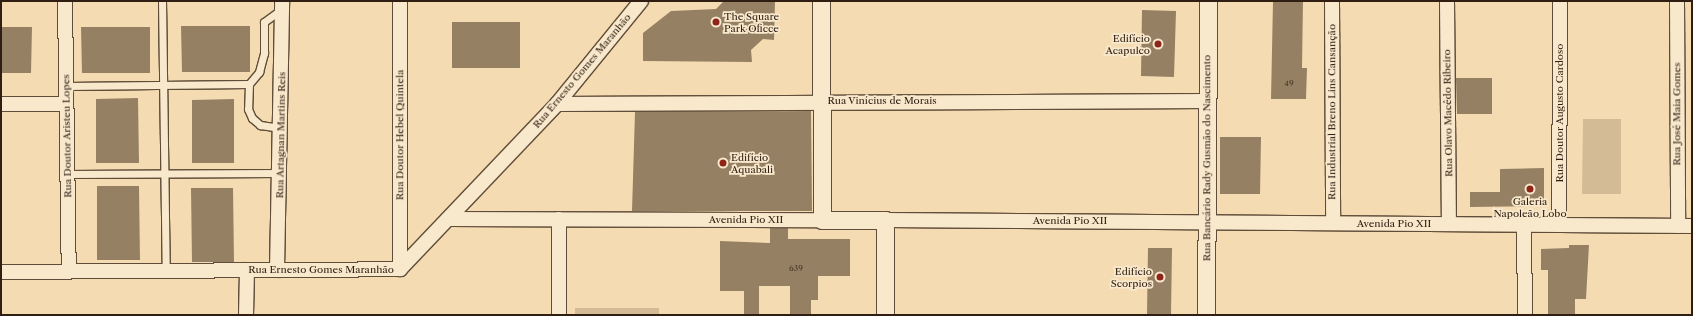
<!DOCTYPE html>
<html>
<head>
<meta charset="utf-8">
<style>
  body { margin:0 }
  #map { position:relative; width:1693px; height:316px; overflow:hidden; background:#f4dbb1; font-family:"Libre Caslon Text",serif }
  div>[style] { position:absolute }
  .green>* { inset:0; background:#d3bb96 }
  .building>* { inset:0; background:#958064 }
  .roads { filter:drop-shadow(1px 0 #604d39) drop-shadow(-1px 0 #604d39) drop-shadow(0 1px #604d39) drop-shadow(0 -1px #604d39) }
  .service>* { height:7px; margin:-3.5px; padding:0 3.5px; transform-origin:3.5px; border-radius:3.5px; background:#f8e8cc }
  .minor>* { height:14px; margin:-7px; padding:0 7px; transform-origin:7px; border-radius:7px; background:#f8e8cc }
  .tertiary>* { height:17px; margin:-8.5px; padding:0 8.5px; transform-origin:8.5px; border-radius:8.5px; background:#f8e8cc }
  .dots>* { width:11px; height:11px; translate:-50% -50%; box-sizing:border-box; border:2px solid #f8e8cc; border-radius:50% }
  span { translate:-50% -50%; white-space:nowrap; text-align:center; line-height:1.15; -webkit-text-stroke:3.5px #f8e8cc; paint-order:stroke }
  .number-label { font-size:8px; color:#483626 }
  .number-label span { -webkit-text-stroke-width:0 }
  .poi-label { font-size:10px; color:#2f1e11 }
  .left { translate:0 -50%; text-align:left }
  .right { translate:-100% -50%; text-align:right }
  .street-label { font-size:10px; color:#2f1e11 }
  .frame { position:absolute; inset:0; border:2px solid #2f1e11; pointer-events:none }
</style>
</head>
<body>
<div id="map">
  <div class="green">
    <div style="clip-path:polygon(1583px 119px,1621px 119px,1621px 194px,1582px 194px)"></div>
    <div style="clip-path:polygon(575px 308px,659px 308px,659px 315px,575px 315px)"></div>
  </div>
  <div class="building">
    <div style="clip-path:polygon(724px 1px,775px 1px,774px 40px,763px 39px,751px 50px,752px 62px,643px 61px,643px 33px,671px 11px,716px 9px)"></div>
    <div style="clip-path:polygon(1273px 1px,1303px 1px,1302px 68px,1307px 68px,1306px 99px,1271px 99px)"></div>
    <div style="clip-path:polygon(1142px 10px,1176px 11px,1174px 77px,1141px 76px)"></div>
    <div style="clip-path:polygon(452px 22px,520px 22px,520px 68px,452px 68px)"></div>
    <div style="clip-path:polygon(181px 26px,250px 26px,250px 72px,182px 72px)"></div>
    <div style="clip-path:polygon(1px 27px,32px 27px,31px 73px,1px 73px)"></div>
    <div style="clip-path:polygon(81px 27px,150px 27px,150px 73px,82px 73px)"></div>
    <div style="clip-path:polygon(1456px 78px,1492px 78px,1492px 114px,1457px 114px)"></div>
    <div style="clip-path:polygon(138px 98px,139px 163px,96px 163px,96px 99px)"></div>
    <div style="clip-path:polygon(234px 99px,234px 163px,192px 163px,192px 100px)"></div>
    <div style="clip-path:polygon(811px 111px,812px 211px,632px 211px,635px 112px)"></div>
    <div style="clip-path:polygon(1220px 137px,1261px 137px,1260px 194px,1220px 194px)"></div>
    <div style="clip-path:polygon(1544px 168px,1544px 206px,1470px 207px,1470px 192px,1500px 192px,1500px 169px)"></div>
    <div style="clip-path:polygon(97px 186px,139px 186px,140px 260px,97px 260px)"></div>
    <div style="clip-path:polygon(191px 188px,233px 188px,234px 262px,192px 262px)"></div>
    <div style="clip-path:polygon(770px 228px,788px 228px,788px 239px,850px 239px,850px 276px,818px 276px,818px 300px,811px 300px,811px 315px,790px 315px,790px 286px,759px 286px,759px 315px,744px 315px,744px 291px,720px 291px,720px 241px,770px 243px)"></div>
    <div style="clip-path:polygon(1569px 245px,1589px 245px,1586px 299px,1575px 299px,1575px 315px,1548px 315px,1548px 270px,1541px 270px,1541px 249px,1569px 248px)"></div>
    <div style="clip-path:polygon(1148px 248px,1172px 248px,1171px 315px,1147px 315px)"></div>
  </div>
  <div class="roads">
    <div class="service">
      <div style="left:162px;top:1px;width:270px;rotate:89.2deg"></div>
      <div style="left:249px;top:84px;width:25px;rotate:92deg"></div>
      <div style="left:248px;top:109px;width:10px;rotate:66deg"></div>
      <div style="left:252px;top:118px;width:11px;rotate:41deg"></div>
      <div style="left:260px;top:125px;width:21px;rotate:8deg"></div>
      <div style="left:66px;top:86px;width:183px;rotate:-0.6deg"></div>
      <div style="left:249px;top:84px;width:16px;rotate:-50deg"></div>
      <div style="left:259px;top:72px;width:20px;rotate:-75deg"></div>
      <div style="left:264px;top:53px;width:31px;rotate:-90deg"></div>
      <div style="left:264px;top:22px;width:22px;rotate:-36deg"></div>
      <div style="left:67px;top:174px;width:212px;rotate:-0.3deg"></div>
    </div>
    <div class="minor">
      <div style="left:65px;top:1px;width:270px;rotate:89.2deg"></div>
      <div style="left:400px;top:1px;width:268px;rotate:90deg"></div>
      <div style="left:1332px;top:1px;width:222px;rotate:89.7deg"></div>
      <div style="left:1447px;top:1px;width:223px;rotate:89.5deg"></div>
      <div style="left:1677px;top:1px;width:225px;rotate:89.7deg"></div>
      <div style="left:1px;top:104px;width:65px"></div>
      <div style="left:557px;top:104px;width:650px;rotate:-0.26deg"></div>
      <div style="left:448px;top:219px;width:374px;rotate:0.2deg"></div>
      <div style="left:559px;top:219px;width:96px;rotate:90deg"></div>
      <div style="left:885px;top:220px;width:807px;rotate:0.43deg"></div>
      <div style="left:1524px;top:225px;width:90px;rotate:89.4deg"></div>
      <div style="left:1559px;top:225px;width:224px;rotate:-89.7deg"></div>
      <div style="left:277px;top:270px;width:269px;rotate:-88.9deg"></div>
      <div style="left:1px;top:272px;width:399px;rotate:-0.4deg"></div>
      <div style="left:400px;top:269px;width:228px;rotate:-46.4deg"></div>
      <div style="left:557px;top:104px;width:133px;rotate:-50.8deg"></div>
      <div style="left:246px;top:315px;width:45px;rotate:-88.7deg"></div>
    </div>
    <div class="tertiary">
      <div style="left:821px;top:1px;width:219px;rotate:89.7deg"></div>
      <div style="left:822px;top:220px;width:63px"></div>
      <div style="left:885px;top:220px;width:95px;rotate:90deg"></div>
      <div style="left:1206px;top:315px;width:314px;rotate:-89.6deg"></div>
    </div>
  </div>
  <div class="dots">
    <div style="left:716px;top:22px;background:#8f2418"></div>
    <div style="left:1158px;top:44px;background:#8f2418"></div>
    <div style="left:723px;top:163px;background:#8f2418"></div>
    <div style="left:1530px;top:189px;background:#8f2418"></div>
    <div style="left:1160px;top:277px;background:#8f2418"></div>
  </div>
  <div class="number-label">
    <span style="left:1289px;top:84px">49</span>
    <span style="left:796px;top:269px">639</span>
  </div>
  <div class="poi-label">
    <span class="left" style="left:724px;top:22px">The Square<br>Park Oficce</span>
    <span class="right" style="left:1150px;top:44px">Edifício<br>Acapulco</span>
    <span class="left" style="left:731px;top:163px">Edifício<br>Aquabali</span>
    <span style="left:1530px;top:207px">Galeria<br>Napoleão Lobo</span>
    <span class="right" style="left:1152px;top:277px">Edifício<br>Scorpios</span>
  </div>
  <div class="street-label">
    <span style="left:582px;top:71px;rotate:-50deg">Rua Ernesto Gomes Maranhão</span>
    <span style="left:882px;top:101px">Rua Vinícius de Morais</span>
    <span style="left:1332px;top:112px;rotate:-90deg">Rua Industrial Breno Lins Cansanção</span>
    <span style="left:1448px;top:113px;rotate:-91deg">Rua Olavo Macêdo Ribeiro</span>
    <span style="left:1560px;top:113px;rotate:-90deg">Rua Doutor Augusto Cardoso</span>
    <span style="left:1677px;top:114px;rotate:-90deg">Rua José Maia Gomes</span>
    <span style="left:281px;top:135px;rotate:-89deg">Rua Artagnan Martins Reis</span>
    <span style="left:400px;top:135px;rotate:-90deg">Rua Doutor Hebel Quintela</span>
    <span style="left:67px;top:136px;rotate:-91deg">Rua Doutor Aristeu Lopes</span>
    <span style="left:1207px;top:158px;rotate:-90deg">Rua Bancário Rady Gusmão do Nascimento</span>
    <span style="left:746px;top:220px">Avenida Pio XII</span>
    <span style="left:1070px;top:221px">Avenida Pio XII</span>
    <span style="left:1394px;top:224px">Avenida Pio XII</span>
    <span style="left:321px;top:270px">Rua Ernesto Gomes Maranhão</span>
  </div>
  <div class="frame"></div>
</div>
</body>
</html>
